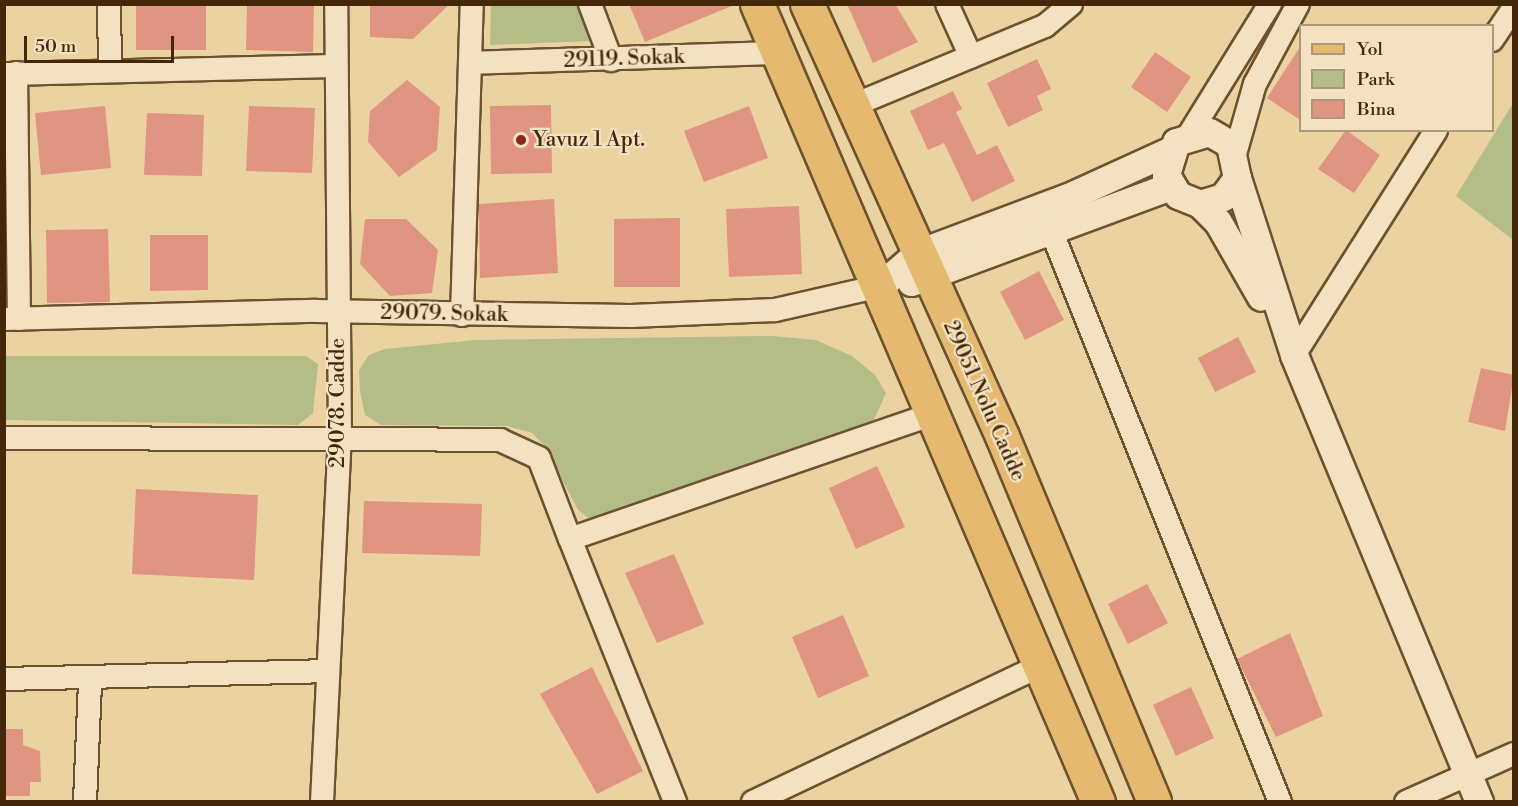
<!DOCTYPE html>
<html>
<head>
<meta charset="utf-8">
<style>
  body { margin:0 }
  #map { position:relative; width:1518px; height:806px; overflow:hidden; background:#ebd2a1; font-family:"Libre Bodoni",serif }
  div>[style] { position:absolute }
  .green>* { inset:0; background:#b4bd87 }
  .building>* { inset:0; background:#e09482 }
  .roads { filter:drop-shadow(2px 0 #6d522e) drop-shadow(-2px 0 #6d522e) drop-shadow(0 2px #6d522e) drop-shadow(0 -2px #6d522e) }
  .minor>* { height:22px; margin:-11px; padding:0 11px; transform-origin:11px; border-radius:11px; background:#f2e2c2 }
  .tertiary>* { height:27px; margin:-13.5px; padding:0 13.5px; transform-origin:13.5px; border-radius:13.5px; background:#f2e2c2 }
  .primary>* { height:33px; margin:-16.5px; padding:0 16.5px; transform-origin:16.5px; border-radius:16.5px; background:#e6b970 }
  .dots>* { width:16px; height:16px; translate:-50% -50%; box-sizing:border-box; border:3px solid #f2e2c2; border-radius:50% }
  span { translate:-50% -50%; white-space:nowrap; text-align:center; line-height:1.15; -webkit-text-stroke:4.5px #f2e2c2; paint-order:stroke }
  .street-label { font-size:21px; color:#432708 }
  .poi-label { font-size:21px; color:#432708 }
  .left { translate:0 -50%; text-align:left }
  .frame { position:absolute; inset:0; border:6px solid #432708; pointer-events:none }
  .legend { position:absolute; left:1299px; top:24px; width:195px; height:108px; box-sizing:border-box; background:#f2e2c2; border:2px solid #ac9778; margin:0; padding:8px 10px; list-style:none; font-size:18px; color:#432708 }
  .legend li { display:flex; align-items:center; gap:12px; height:30px }
  .legend b { width:30px; border:2px solid #ac9778 }
  .scale { position:absolute; left:24px; top:36px; width:150px; height:27px; box-sizing:border-box; border:3px solid #432708; border-top:0; padding-left:8px; font-size:18px; line-height:21px; white-space:nowrap; color:#432708; -webkit-text-stroke:4px #f2e2c2; paint-order:stroke }
</style>
</head>
<body>
<div id="map">
  <div class="green">
    <div style="clip-path:polygon(491px 4px,579px 5px,593px 41px,490px 45px)"></div>
    <div style="clip-path:polygon(1513px 103px,1513px 240px,1456px 196px)"></div>
    <div style="clip-path:polygon(772px 336px,816px 340px,852px 356px,875px 375px,886px 393px,871px 426px,596px 524px,578px 510px,545px 446px,532px 433px,507px 426px,381px 425px,365px 415px,360px 392px,359px 370px,369px 355px,385px 349px,476px 340px)"></div>
    <div style="clip-path:polygon(5px 356px,306px 356px,318px 364px,313px 413px,298px 425px,5px 420px)"></div>
  </div>
  <div class="building">
    <div style="clip-path:polygon(136px 4px,206px 4px,206px 50px,136px 50px)"></div>
    <div style="clip-path:polygon(247px 4px,314px 4px,313px 52px,246px 50px)"></div>
    <div style="clip-path:polygon(370px 4px,450px 4px,413px 39px,370px 37px)"></div>
    <div style="clip-path:polygon(629px 4px,734px 4px,734px 5px,645px 42px)"></div>
    <div style="clip-path:polygon(847px 4px,895px 4px,918px 42px,873px 63px)"></div>
    <div style="clip-path:polygon(1300px 47px,1300px 120px,1267px 98px)"></div>
    <div style="clip-path:polygon(1155px 52px,1191px 77px,1167px 112px,1131px 87px)"></div>
    <div style="clip-path:polygon(1037px 59px,1051px 89px,1037px 96px,1043px 110px,1008px 127px,987px 83px)"></div>
    <div style="clip-path:polygon(407px 80px,440px 107px,437px 150px,399px 177px,368px 142px,370px 111px)"></div>
    <div style="clip-path:polygon(953px 91px,962px 109px,956px 112px,977px 155px,997px 145px,1015px 181px,972px 202px,944px 143px,928px 150px,910px 111px)"></div>
    <div style="clip-path:polygon(551px 105px,552px 173px,491px 174px,490px 106px)"></div>
    <div style="clip-path:polygon(105px 106px,111px 168px,41px 175px,35px 113px)"></div>
    <div style="clip-path:polygon(249px 106px,315px 108px,312px 173px,246px 171px)"></div>
    <div style="clip-path:polygon(749px 106px,768px 158px,704px 182px,684px 131px)"></div>
    <div style="clip-path:polygon(147px 113px,204px 115px,202px 176px,144px 175px)"></div>
    <div style="clip-path:polygon(1346px 130px,1380px 155px,1354px 193px,1318px 169px)"></div>
    <div style="clip-path:polygon(554px 199px,558px 273px,480px 278px,479px 204px)"></div>
    <div style="clip-path:polygon(799px 206px,802px 274px,729px 277px,726px 209px)"></div>
    <div style="clip-path:polygon(680px 218px,680px 287px,614px 287px,614px 219px)"></div>
    <div style="clip-path:polygon(365px 219px,406px 219px,438px 250px,432px 293px,390px 296px,360px 264px)"></div>
    <div style="clip-path:polygon(108px 229px,110px 302px,47px 303px,46px 230px)"></div>
    <div style="clip-path:polygon(150px 235px,208px 235px,208px 290px,150px 291px)"></div>
    <div style="clip-path:polygon(1039px 271px,1064px 320px,1025px 340px,1000px 292px)"></div>
    <div style="clip-path:polygon(1238px 337px,1256px 372px,1215px 392px,1198px 358px)"></div>
    <div style="clip-path:polygon(1481px 368px,1514px 375px,1505px 431px,1468px 422px)"></div>
    <div style="clip-path:polygon(877px 466px,905px 527px,856px 549px,829px 488px)"></div>
    <div style="clip-path:polygon(136px 489px,258px 495px,254px 580px,132px 574px)"></div>
    <div style="clip-path:polygon(364px 501px,482px 504px,480px 556px,362px 553px)"></div>
    <div style="clip-path:polygon(674px 554px,704px 624px,657px 643px,625px 573px)"></div>
    <div style="clip-path:polygon(1147px 584px,1168px 623px,1128px 644px,1108px 604px)"></div>
    <div style="clip-path:polygon(843px 615px,869px 676px,818px 698px,792px 637px)"></div>
    <div style="clip-path:polygon(1290px 633px,1323px 716px,1276px 737px,1237px 659px)"></div>
    <div style="clip-path:polygon(592px 667px,643px 771px,597px 794px,540px 694px)"></div>
    <div style="clip-path:polygon(1191px 687px,1214px 738px,1176px 756px,1153px 705px)"></div>
    <div style="clip-path:polygon(4px 729px,23px 729px,23px 745px,40px 751px,41px 782px,30px 782px,30px 796px,4px 796px)"></div>
  </div>
  <div class="roads">
    <div class="minor">
      <div style="left:109px;top:4px;width:67px;rotate:89.1deg"></div>
      <div style="left:590px;top:4px;width:60px;rotate:69.4deg"></div>
      <div style="left:947px;top:4px;width:58px;rotate:65.6deg"></div>
      <div style="left:1492px;top:40px;width:40px;rotate:-56deg"></div>
      <div style="left:470px;top:63px;width:309px;rotate:-1.9deg"></div>
      <div style="left:16px;top:73px;width:246px;rotate:89.3deg"></div>
      <div style="left:4px;top:74px;width:329px;rotate:-1.4deg"></div>
      <div style="left:854px;top:105px;width:207px;rotate:-22.5deg"></div>
      <div style="left:1045px;top:26px;width:34px;rotate:-40deg"></div>
      <div style="left:1190px;top:133px;width:152px;rotate:-58.2deg"></div>
      <div style="left:1235px;top:154px;width:73px;rotate:-74.1deg"></div>
      <div style="left:1255px;top:84px;width:91px;rotate:-61.7deg"></div>
      <div style="left:1051px;top:230px;width:616px;rotate:68.18deg"></div>
      <div style="left:462px;top:315px;width:311px;rotate:-88.2deg"></div>
      <div style="left:4px;top:319px;width:312px;rotate:-1.5deg"></div>
      <div style="left:316px;top:311px;width:315px;rotate:0.9deg"></div>
      <div style="left:631px;top:316px;width:144px;rotate:-2.4deg"></div>
      <div style="left:775px;top:310px;width:108px;rotate:-12.9deg"></div>
      <div style="left:1294px;top:355px;width:266px;rotate:-57.7deg"></div>
      <div style="left:4px;top:438px;width:496px;rotate:0.2deg"></div>
      <div style="left:500px;top:440px;width:43px;rotate:24.8deg"></div>
      <div style="left:539px;top:458px;width:87px;rotate:69.1deg"></div>
      <div style="left:570px;top:539px;width:387px;rotate:-19deg"></div>
      <div style="left:570px;top:539px;width:283px;rotate:68.2deg"></div>
      <div style="left:4px;top:679px;width:323px;rotate:-1.4deg"></div>
      <div style="left:85px;top:802px;width:121px;rotate:-87.6deg"></div>
      <div style="left:322px;top:802px;width:366px;rotate:-87.2deg"></div>
      <div style="left:340px;top:436px;width:432px;rotate:-90.5deg"></div>
      <div style="left:753px;top:802px;width:319px;rotate:-25.4deg"></div>
      <div style="left:1406px;top:802px;width:118px;rotate:-24deg"></div>
    </div>
    <div class="tertiary">
      <div style="left:1237px;top:178px;width:186px;rotate:72.1deg"></div>
      <div style="left:1294px;top:355px;width:484px;rotate:67.5deg"></div>
      <div style="left:1200px;top:204px;width:24px;rotate:-17deg"></div>
      <div style="left:1223px;top:197px;width:24px;rotate:-54deg"></div>
      <div style="left:1237px;top:178px;width:35px;rotate:-102deg"></div>
      <div style="left:1230px;top:144px;width:24px;rotate:-150deg"></div>
      <div style="left:1209px;top:132px;width:34px;rotate:163deg"></div>
      <div style="left:1176px;top:142px;width:34px;rotate:107deg"></div>
      <div style="left:1166px;top:175px;width:23px;rotate:59deg"></div>
      <div style="left:1178px;top:195px;width:24px;rotate:22deg"></div>
      <div style="left:1200px;top:204px;width:25px;rotate:45deg"></div>
      <div style="left:1218px;top:222px;width:86px;rotate:60.2deg"></div>
      <div style="left:911px;top:282px;width:276px;rotate:-20.3deg"></div>
      <div style="left:880px;top:286px;width:50px;rotate:-41deg"></div>
      <div style="left:918px;top:253px;width:160px;rotate:-20.5deg"></div>
      <div style="left:1068px;top:197px;width:111px;rotate:-24.5deg"></div>
    </div>
    <div class="primary">
      <div style="left:757px;top:4px;width:868px;rotate:66.86deg"></div>
      <div style="left:807px;top:4px;width:474px;rotate:65.7deg"></div>
      <div style="left:1002px;top:436px;width:396px;rotate:67.4deg"></div>
    </div>
  </div>
  <div class="dots">
    <div style="left:521px;top:140px;background:#8f2418"></div>
  </div>
  <div class="street-label">
    <span style="left:624px;top:59px;rotate:-2deg">29119. Sokak</span>
    <span style="left:444px;top:314px;rotate:1deg">29079. Sokak</span>
    <span style="left:984px;top:401px;rotate:66deg">29051 Nolu Cadde</span>
    <span style="left:338px;top:403px;rotate:-90deg">29078. Cadde</span>
  </div>
  <div class="poi-label">
    <span class="left" style="left:533px;top:140px">Yavuz 1 Apt.</span>
  </div>
  <div class="frame"></div>
  <ul class="legend">
  <li><b style="height:8px;background:#e6b970"></b>Yol</li>
  <li><b style="height:16px;background:#b4bd87"></b>Park</li>
  <li><b style="height:16px;background:#e09482"></b>Bina</li>
  </ul>
  <div class="scale">50 m</div>
</div>
</body>
</html>
